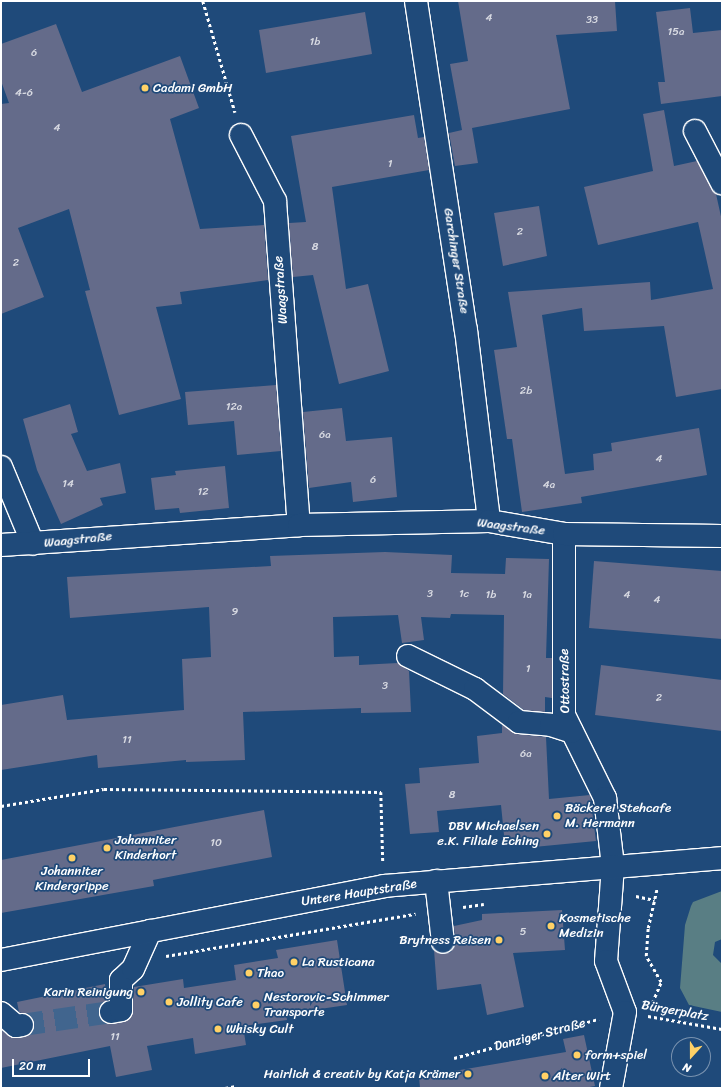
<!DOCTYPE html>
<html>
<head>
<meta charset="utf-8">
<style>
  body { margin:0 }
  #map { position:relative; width:723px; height:1089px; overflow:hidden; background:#1f4a7a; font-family:Sriracha,sans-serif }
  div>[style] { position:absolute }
  .green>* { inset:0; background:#597e84 }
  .building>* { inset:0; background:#646b8a }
  .minor-tunnel>* { height:22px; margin-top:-11px; transform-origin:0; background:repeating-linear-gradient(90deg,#41658e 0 22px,transparent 0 33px) }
  .path>* { height:2.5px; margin-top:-1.25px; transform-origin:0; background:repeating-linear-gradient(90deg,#fff 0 3px,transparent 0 6px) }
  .roads { filter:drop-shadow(1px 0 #fff) drop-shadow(-1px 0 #fff) drop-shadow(0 1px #fff) drop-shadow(0 -1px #fff) }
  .minor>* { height:22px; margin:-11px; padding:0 11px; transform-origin:11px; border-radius:11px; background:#1f4a7a }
  .major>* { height:22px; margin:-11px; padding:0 11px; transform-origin:11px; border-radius:11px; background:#1f4a7a }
  .dots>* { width:11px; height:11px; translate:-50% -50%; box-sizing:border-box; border:2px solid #1f4a7a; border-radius:50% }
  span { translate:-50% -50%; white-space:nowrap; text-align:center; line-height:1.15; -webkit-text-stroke:3.5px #1f4a7a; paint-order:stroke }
  .number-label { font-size:11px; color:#d8dae2 }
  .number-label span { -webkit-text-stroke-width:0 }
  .poi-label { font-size:13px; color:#fff }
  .left { translate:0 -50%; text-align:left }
  .right { translate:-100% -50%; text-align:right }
  .street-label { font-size:13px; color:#fff }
  .frame { position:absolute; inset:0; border:2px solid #fff; pointer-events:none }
  .north { position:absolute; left:671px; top:1037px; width:40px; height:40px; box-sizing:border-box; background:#1f4a7a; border:1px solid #7992af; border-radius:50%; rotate:201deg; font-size:11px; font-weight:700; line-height:16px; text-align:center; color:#fff }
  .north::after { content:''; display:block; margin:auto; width:14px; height:18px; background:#ffd166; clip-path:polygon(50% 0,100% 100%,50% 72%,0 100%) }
  .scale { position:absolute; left:12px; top:1059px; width:78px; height:18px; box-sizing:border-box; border:2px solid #fff; border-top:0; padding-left:5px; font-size:12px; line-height:14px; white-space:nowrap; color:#fff; -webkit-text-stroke:3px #1f4a7a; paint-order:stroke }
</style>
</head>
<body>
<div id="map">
  <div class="green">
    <div style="clip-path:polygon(722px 891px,722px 939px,715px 942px,713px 955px,722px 964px,722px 1012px,689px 1005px,680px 988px,685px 925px,691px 906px,693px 902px)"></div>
  </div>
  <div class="building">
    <div style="clip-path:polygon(458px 1px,615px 1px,617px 31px,556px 35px,570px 109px,472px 128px,478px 163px,455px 166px,449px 133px,462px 130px,450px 64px,468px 61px)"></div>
    <div style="clip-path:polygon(690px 8px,693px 33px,722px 30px,722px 96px,661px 104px,658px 82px,665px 82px,656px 12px)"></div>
    <div style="clip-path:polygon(365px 12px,372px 54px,266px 73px,259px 30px)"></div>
    <div style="clip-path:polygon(56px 24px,82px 92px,180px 56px,199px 108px,170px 119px,200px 229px,264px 225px,268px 280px,180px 292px,182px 304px,156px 307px,181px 399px,119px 415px,85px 291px,90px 290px,69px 209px,18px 228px,44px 297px,1px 314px,1px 104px,9px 103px,1px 81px,1px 44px)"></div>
    <div style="clip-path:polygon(664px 110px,674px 166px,697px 161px,716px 194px,722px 221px,722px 389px,676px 397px,664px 326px,584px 331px,582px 308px,542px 315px,565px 474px,594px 470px,593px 454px,612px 451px,611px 443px,699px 428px,707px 475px,581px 497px,582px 503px,522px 512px,512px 439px,507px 439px,494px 350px,517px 347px,508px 292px,650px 282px,651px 300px,713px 289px,698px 222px,598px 245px,584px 187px,653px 171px,643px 114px)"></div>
    <div style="clip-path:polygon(414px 115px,418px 138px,424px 137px,429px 170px,332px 187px,346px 289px,368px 284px,389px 371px,339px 384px,313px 275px,293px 277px,289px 223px,306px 222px,291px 136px)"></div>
    <div style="clip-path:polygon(539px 206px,547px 256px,503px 266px,494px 213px)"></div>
    <div style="clip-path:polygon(276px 385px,281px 451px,237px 455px,234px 421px,188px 425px,185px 392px)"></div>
    <div style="clip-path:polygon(70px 404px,78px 432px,71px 434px,87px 471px,120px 463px,126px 493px,100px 498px,103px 505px,61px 524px,37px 470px,23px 419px)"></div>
    <div style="clip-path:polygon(342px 408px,346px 441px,392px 437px,397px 497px,353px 502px,351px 482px,309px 488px,303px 412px)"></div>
    <div style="clip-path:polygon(225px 466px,229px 508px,180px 513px,179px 508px,155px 510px,151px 478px,176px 475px,175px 471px)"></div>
    <div style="clip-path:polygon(385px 552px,452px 555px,451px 573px,505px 574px,506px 558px,549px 559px,546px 658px,552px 658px,552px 698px,545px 697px,545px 712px,524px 710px,503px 694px,504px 615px,451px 614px,450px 618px,421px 617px,424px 640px,402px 643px,398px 615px,333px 617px,334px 657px,359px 656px,359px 665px,398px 663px,409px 671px,411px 712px,361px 713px,361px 708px,243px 712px,245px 760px,186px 762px,186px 760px,98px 768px,97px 755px,1px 770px,1px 705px,63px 695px,67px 720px,184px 710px,182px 659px,211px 657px,209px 607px,70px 618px,67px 577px,271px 566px,270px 556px)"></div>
    <div style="clip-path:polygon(594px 561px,722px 571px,722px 639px,589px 628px)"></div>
    <div style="clip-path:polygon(601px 665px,722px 680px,722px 731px,595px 715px)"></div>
    <div style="clip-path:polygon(502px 725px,517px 734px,546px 737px,549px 799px,590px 795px,596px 841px,534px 847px,534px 842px,505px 845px,501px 805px,437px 811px,439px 832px,410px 834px,405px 784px,420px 783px,419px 768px,479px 763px,477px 736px,502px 733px)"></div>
    <div style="clip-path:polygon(264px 810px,272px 857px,153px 880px,154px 886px,1px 913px,1px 860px)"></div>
    <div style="clip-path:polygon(562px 910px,565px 950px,513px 953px,524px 1007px,487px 1015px,481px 984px,437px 990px,434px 950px,444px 954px,451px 952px,455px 941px,454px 926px,482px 920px,482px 914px)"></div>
    <div style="clip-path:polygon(337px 940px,347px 1005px,286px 1014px,287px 1020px,243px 1026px,246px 1045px,195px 1054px,193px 1038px,147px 1046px,152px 1070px,116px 1077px,110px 1046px,1px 1068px,1px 1030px,12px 1038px,18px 1038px,30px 1035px,34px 1029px,32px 1017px,19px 1012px,17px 1002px,105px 984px,106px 992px,108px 991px,108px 1000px,99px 1008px,99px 1015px,107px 1024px,113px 1024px,128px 1020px,132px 1016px,134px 987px,183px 979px,184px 988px,236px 980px,234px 965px,278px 958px,276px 950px)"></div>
    <div style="clip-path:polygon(584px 1035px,595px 1086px,584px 1088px,420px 1088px,419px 1077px,566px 1052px,563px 1039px)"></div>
  </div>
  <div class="minor-tunnel">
    <div style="left:22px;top:1025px;width:90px;rotate:-8.3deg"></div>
  </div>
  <div class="path">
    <div style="left:203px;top:1px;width:116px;rotate:73.9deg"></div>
    <div style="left:1px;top:806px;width:104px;rotate:-9.4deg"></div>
    <div style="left:104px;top:789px;width:277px;rotate:0.6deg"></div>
    <div style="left:381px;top:792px;width:70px;rotate:88.4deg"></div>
    <div style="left:636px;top:896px;width:19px;rotate:12deg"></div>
    <div style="left:463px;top:907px;width:21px;rotate:-8deg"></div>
    <div style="left:166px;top:956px;width:253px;rotate:-9.6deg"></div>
    <div style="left:650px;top:1008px;width:28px;rotate:-67deg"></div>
    <div style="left:661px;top:982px;width:30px;rotate:-120deg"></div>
    <div style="left:646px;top:956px;width:28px;rotate:-86deg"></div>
    <div style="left:648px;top:928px;width:41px;rotate:-77.3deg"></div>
    <div style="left:648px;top:1016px;width:75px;rotate:10deg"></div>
    <div style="left:454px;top:1058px;width:150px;rotate:-15.1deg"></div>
    <div style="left:225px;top:1088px;width:11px;rotate:-10deg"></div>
  </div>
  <div class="roads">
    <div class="minor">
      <div style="left:416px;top:1px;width:333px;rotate:81.4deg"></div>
      <div style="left:466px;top:330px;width:192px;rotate:83.1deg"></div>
      <div style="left:695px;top:131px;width:59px;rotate:62.6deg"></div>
      <div style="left:241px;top:135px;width:74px;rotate:62.7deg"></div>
      <div style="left:275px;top:201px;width:325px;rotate:85.8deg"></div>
      <div style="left:1px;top:467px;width:83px;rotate:67.4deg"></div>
      <div style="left:564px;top:534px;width:181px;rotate:90deg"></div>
      <div style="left:564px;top:715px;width:93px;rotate:63.7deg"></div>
      <div style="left:605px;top:798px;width:68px;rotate:83.3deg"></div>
      <div style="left:613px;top:866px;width:95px;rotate:94.2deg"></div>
      <div style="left:606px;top:961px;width:54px;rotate:69.6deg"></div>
      <div style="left:625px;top:1012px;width:77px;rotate:100.4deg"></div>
      <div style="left:1px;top:545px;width:299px;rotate:-3.8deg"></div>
      <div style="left:299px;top:525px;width:190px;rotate:-1.2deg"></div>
      <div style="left:489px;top:521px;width:76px;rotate:9.8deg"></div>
      <div style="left:564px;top:534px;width:158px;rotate:0.7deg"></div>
      <div style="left:408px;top:656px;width:75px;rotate:26.2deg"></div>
      <div style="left:475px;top:689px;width:55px;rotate:36.9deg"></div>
      <div style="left:519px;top:722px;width:32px;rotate:5deg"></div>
      <div style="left:551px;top:725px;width:22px;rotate:18deg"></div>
      <div style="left:436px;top:881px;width:61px;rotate:83.5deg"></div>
      <div style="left:111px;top:1012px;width:10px;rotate:-11deg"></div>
      <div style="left:121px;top:1010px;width:30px;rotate:-90deg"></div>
      <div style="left:121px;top:980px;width:16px;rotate:-43deg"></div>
      <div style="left:133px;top:969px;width:42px;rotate:-65.9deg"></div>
      <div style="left:1px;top:1013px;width:20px;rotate:41deg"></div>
      <div style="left:16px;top:1026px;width:6px;rotate:-9deg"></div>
    </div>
    <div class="major">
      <div style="left:1px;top:960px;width:390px;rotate:-10.9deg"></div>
      <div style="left:384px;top:886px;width:339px;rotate:-4.7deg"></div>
    </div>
  </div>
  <div class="dots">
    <div style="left:145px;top:88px;background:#ffd166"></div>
    <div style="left:557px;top:816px;background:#ffd166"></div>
    <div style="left:547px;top:834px;background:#ffd166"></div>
    <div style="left:107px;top:848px;background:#ffd166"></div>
    <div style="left:72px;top:858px;background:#ffd166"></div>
    <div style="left:551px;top:926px;background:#ffd166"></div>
    <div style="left:499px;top:940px;background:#ffd166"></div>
    <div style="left:294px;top:962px;background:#ffd166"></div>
    <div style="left:249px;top:973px;background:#ffd166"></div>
    <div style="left:141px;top:992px;background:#ffd166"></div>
    <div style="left:169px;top:1002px;background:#ffd166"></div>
    <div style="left:256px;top:1005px;background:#ffd166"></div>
    <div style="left:218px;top:1029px;background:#ffd166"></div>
    <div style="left:577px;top:1055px;background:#ffd166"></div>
    <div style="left:468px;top:1074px;background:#ffd166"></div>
    <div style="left:545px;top:1076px;background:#ffd166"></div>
  </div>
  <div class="number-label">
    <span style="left:489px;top:18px">4</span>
    <span style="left:592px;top:20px">33</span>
    <span style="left:676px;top:32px">15a</span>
    <span style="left:315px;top:42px">1b</span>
    <span style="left:34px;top:53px">6</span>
    <span style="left:24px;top:93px">4-6</span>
    <span style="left:57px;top:128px">4</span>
    <span style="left:390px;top:164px">1</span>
    <span style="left:520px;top:232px">2</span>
    <span style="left:315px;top:247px">8</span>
    <span style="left:16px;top:263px">2</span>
    <span style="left:526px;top:391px">2b</span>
    <span style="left:234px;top:407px">12a</span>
    <span style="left:325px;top:435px">6a</span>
    <span style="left:659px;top:459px">4</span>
    <span style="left:373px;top:480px">6</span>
    <span style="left:68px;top:484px">14</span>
    <span style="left:549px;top:485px">4a</span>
    <span style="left:203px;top:492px">12</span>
    <span style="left:430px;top:594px">3</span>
    <span style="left:464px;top:594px">1c</span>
    <span style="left:491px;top:595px">1b</span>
    <span style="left:527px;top:595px">1a</span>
    <span style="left:627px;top:595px">4</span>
    <span style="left:657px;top:600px">4</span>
    <span style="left:235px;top:612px">9</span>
    <span style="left:528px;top:669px">1</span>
    <span style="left:385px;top:686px">3</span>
    <span style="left:659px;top:698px">2</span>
    <span style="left:127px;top:740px">11</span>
    <span style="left:526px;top:754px">6a</span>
    <span style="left:452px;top:795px">8</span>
    <span style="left:216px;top:843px">10</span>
    <span style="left:523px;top:932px">5</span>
    <span style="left:115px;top:1037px">11</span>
  </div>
  <div class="poi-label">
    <span class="left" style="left:153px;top:88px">Cadami GmbH</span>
    <span class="left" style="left:565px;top:816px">Bäckerei Stehcafe<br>M. Hermann</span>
    <span class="right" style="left:539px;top:834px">DBV Michaelsen<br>e.K. Filiale Eching</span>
    <span class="left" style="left:115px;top:848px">Johanniter<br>Kinderhort</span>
    <span style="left:72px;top:879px">Johanniter<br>Kindergrippe</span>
    <span class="left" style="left:559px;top:926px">Kosmetische<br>Medizin</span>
    <span class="right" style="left:491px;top:940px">Brytness Reisen</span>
    <span class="left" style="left:302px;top:962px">La Rusticana</span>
    <span class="left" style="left:257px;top:973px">Thao</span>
    <span class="right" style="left:133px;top:992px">Karin Reinigung</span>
    <span class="left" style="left:264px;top:1005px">Nestorovic-Schimmer<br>Transporte</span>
    <span class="left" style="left:177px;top:1002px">Jollity Cafe</span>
    <span class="left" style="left:226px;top:1029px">Whisky Cult</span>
    <span class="left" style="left:585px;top:1055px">form+spiel</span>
    <span class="right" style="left:460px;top:1074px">Hairlich &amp; creativ by Katja Krämer</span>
    <span class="left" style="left:553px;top:1076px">Alter Wirt</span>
  </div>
  <div class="street-label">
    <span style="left:456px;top:261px;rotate:81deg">Garchinger Straße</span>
    <span style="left:281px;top:290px;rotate:-94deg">Waagstraße</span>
    <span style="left:511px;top:527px;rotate:7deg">Waagstraße</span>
    <span style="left:78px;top:540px;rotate:-6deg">Waagstraße</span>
    <span style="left:565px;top:681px;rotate:-91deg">Ottostraße</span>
    <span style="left:359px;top:893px;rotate:-9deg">Untere Hauptstraße</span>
    <span style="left:675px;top:1011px;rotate:10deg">Bürgerplatz</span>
    <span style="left:540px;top:1035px;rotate:-15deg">Danziger Straße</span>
  </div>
  <div class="frame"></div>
  <div class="north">N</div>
  <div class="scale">20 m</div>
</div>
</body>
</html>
